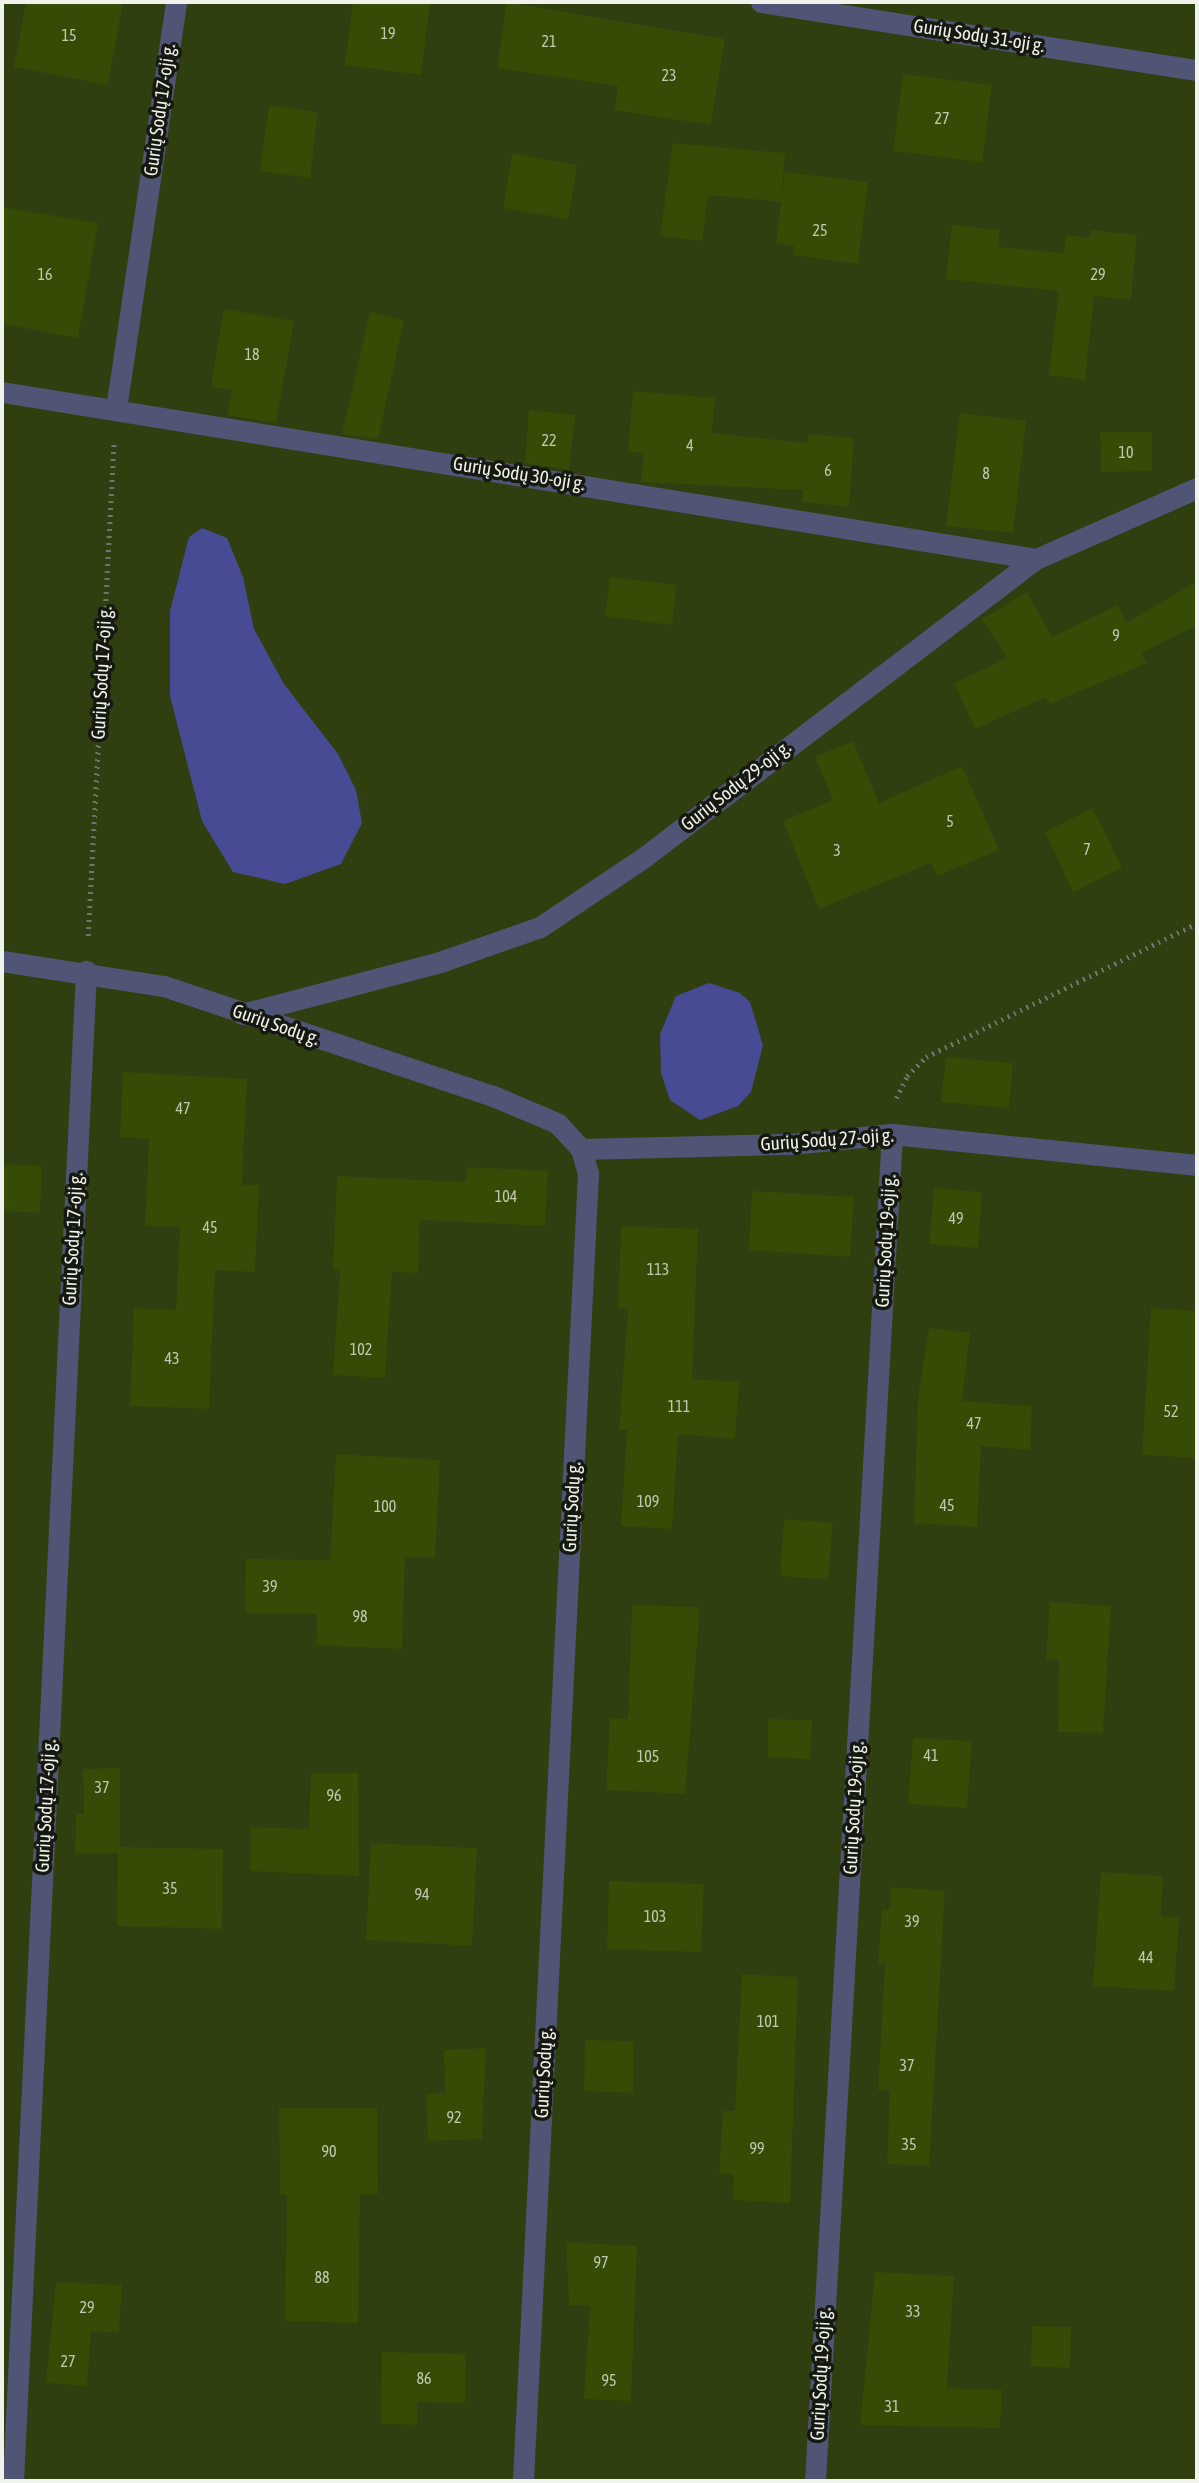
<!DOCTYPE html>
<html>
<head>
<meta charset="utf-8">
<style>
  body { margin:0 }
  #map { position:relative; width:1199px; height:2483px; overflow:hidden; background:#1f2319; font-family:"Asap Condensed",sans-serif }
  div>[style] { position:absolute }
  .green>* { inset:0; background:#2f3f10 }
  .water>* { inset:0; background:#474b93 }
  .building>* { inset:0; background:#364b05 }
  .path>* { height:4.5px; margin-top:-2.25px; transform-origin:0; background:repeating-linear-gradient(90deg,#71746c 0 2px,transparent 0 7px) }
  .minor>* { height:21px; margin:-10.5px; padding:0 10.5px; transform-origin:10.5px; border-radius:10.5px; background:#515575 }
  span { translate:-50% -50%; white-space:nowrap; text-align:center; line-height:1.15; -webkit-text-stroke:7px #161910; paint-order:stroke }
  .number-label { font-size:16px; color:#c2c8b2 }
  .number-label span { -webkit-text-stroke-width:0 }
  .street-label { font-size:19px; color:#f0f2ec }
  .frame { position:absolute; inset:0; border:4px solid #f0f2ec; pointer-events:none }
</style>
</head>
<body>
<div id="map">
  <div class="green">
    <div style="clip-path:polygon(2px 2px,1197px 2px,1197px 2481px,2px 2481px)"></div>
  </div>
  <div class="water">
    <div style="clip-path:polygon(202px 528px,227px 538px,243px 577px,254px 629px,284px 684px,338px 754px,356px 790px,362px 823px,341px 864px,285px 884px,233px 872px,202px 821px,170px 696px,170px 611px,189px 537px)"></div>
    <div style="clip-path:polygon(709px 983px,740px 993px,750px 1002px,763px 1045px,751px 1092px,738px 1106px,700px 1120px,670px 1100px,661px 1073px,660px 1034px,676px 996px)"></div>
  </div>
  <div class="building">
    <div style="clip-path:polygon(26px 2px,123px 2px,108px 85px,14px 67px)"></div>
    <div style="clip-path:polygon(353px 2px,430px 2px,421px 75px,345px 65px)"></div>
    <div style="clip-path:polygon(507px 2px,725px 39px,711px 125px,614px 110px,618px 86px,497px 68px)"></div>
    <div style="clip-path:polygon(903px 74px,992px 85px,982px 162px,893px 151px)"></div>
    <div style="clip-path:polygon(269px 105px,318px 112px,310px 178px,260px 171px)"></div>
    <div style="clip-path:polygon(673px 143px,785px 153px,782px 196px,785px 172px,868px 182px,858px 264px,793px 255px,794px 246px,776px 243px,781px 202px,708px 195px,702px 241px,660px 236px)"></div>
    <div style="clip-path:polygon(512px 153px,577px 165px,568px 219px,503px 208px)"></div>
    <div style="clip-path:polygon(2px 207px,98px 223px,78px 338px,2px 324px)"></div>
    <div style="clip-path:polygon(952px 225px,1000px 230px,998px 247px,1064px 253px,1066px 235px,1090px 238px,1091px 230px,1137px 235px,1131px 300px,1094px 296px,1085px 380px,1049px 375px,1059px 291px,946px 279px)"></div>
    <div style="clip-path:polygon(224px 309px,294px 321px,276px 423px,227px 415px,232px 390px,211px 387px)"></div>
    <div style="clip-path:polygon(370px 312px,404px 320px,378px 439px,342px 434px)"></div>
    <div style="clip-path:polygon(633px 391px,715px 398px,712px 433px,807px 443px,808px 434px,854px 438px,849px 507px,802px 502px,803px 490px,641px 482px,644px 453px,628px 452px)"></div>
    <div style="clip-path:polygon(529px 410px,575px 415px,569px 470px,525px 463px)"></div>
    <div style="clip-path:polygon(960px 413px,1026px 421px,1013px 533px,946px 526px)"></div>
    <div style="clip-path:polygon(1100px 432px,1152px 432px,1152px 471px,1101px 472px)"></div>
    <div style="clip-path:polygon(610px 577px,677px 585px,672px 625px,605px 616px)"></div>
    <div style="clip-path:polygon(1197px 581px,1197px 625px,1142px 653px,1147px 663px,1050px 704px,1046px 697px,975px 729px,954px 683px,1007px 658px,982px 619px,1027px 592px,1052px 637px,1118px 605px,1126px 623px)"></div>
    <div style="clip-path:polygon(853px 741px,879px 803px,962px 766px,999px 850px,937px 876px,931px 863px,819px 909px,783px 821px,833px 800px,815px 757px)"></div>
    <div style="clip-path:polygon(1093px 808px,1122px 868px,1073px 892px,1045px 832px)"></div>
    <div style="clip-path:polygon(946px 1057px,1013px 1063px,1009px 1108px,941px 1102px)"></div>
    <div style="clip-path:polygon(123px 1072px,247px 1079px,242px 1185px,259px 1185px,255px 1272px,215px 1270px,209px 1409px,130px 1406px,134px 1308px,176px 1310px,180px 1227px,145px 1226px,149px 1139px,120px 1137px)"></div>
    <div style="clip-path:polygon(2px 1164px,42px 1166px,40px 1213px,2px 1211px)"></div>
    <div style="clip-path:polygon(467px 1167px,548px 1171px,545px 1226px,420px 1220px,418px 1273px,392px 1272px,385px 1378px,333px 1375px,340px 1270px,333px 1269px,337px 1176px,466px 1182px)"></div>
    <div style="clip-path:polygon(934px 1188px,982px 1192px,978px 1248px,929px 1244px)"></div>
    <div style="clip-path:polygon(752px 1191px,854px 1197px,850px 1257px,749px 1250px)"></div>
    <div style="clip-path:polygon(621px 1226px,698px 1229px,692px 1379px,739px 1382px,735px 1439px,678px 1434px,672px 1529px,621px 1526px,627px 1430px,619px 1430px,628px 1309px,618px 1308px)"></div>
    <div style="clip-path:polygon(1151px 1308px,1197px 1311px,1197px 1458px,1142px 1455px)"></div>
    <div style="clip-path:polygon(929px 1328px,970px 1333px,962px 1401px,1032px 1406px,1030px 1450px,981px 1446px,977px 1527px,914px 1523px,918px 1397px)"></div>
    <div style="clip-path:polygon(336px 1454px,440px 1460px,435px 1558px,405px 1557px,402px 1649px,316px 1645px,317px 1614px,245px 1613px,246px 1559px,330px 1560px)"></div>
    <div style="clip-path:polygon(784px 1519px,833px 1523px,828px 1580px,780px 1576px)"></div>
    <div style="clip-path:polygon(1050px 1602px,1111px 1606px,1103px 1733px,1058px 1732px,1059px 1660px,1046px 1659px)"></div>
    <div style="clip-path:polygon(632px 1605px,700px 1607px,685px 1794px,606px 1790px,610px 1718px,628px 1719px)"></div>
    <div style="clip-path:polygon(768px 1719px,812px 1720px,810px 1759px,768px 1757px)"></div>
    <div style="clip-path:polygon(913px 1738px,972px 1741px,967px 1808px,908px 1804px)"></div>
    <div style="clip-path:polygon(120px 1768px,120px 1847px,223px 1849px,222px 1929px,117px 1926px,118px 1853px,75px 1853px,76px 1814px,84px 1814px,83px 1769px)"></div>
    <div style="clip-path:polygon(311px 1773px,358px 1773px,359px 1876px,250px 1871px,251px 1827px,309px 1829px)"></div>
    <div style="clip-path:polygon(371px 1843px,477px 1848px,472px 1946px,366px 1940px)"></div>
    <div style="clip-path:polygon(1101px 1872px,1163px 1876px,1161px 1916px,1179px 1918px,1174px 1991px,1093px 1986px)"></div>
    <div style="clip-path:polygon(609px 1881px,704px 1884px,701px 1952px,607px 1949px)"></div>
    <div style="clip-path:polygon(891px 1887px,945px 1891px,929px 2166px,887px 2164px,890px 2090px,878px 2090px,885px 1963px,878px 1963px,882px 1909px,890px 1910px)"></div>
    <div style="clip-path:polygon(742px 1974px,798px 1977px,790px 2203px,733px 2200px,734px 2174px,719px 2173px,723px 2111px,735px 2111px)"></div>
    <div style="clip-path:polygon(585px 2040px,634px 2041px,633px 2093px,584px 2091px)"></div>
    <div style="clip-path:polygon(486px 2048px,482px 2139px,428px 2141px,426px 2094px,445px 2093px,444px 2050px)"></div>
    <div style="clip-path:polygon(279px 2108px,377px 2108px,378px 2194px,360px 2194px,358px 2323px,285px 2321px,287px 2194px,280px 2194px)"></div>
    <div style="clip-path:polygon(566px 2242px,637px 2246px,631px 2401px,584px 2399px,590px 2306px,569px 2305px)"></div>
    <div style="clip-path:polygon(875px 2272px,954px 2276px,947px 2388px,1002px 2390px,1000px 2428px,860px 2425px)"></div>
    <div style="clip-path:polygon(56px 2282px,122px 2285px,119px 2333px,91px 2331px,87px 2386px,46px 2383px)"></div>
    <div style="clip-path:polygon(1032px 2326px,1071px 2327px,1070px 2368px,1031px 2366px)"></div>
    <div style="clip-path:polygon(382px 2352px,466px 2354px,465px 2403px,418px 2402px,417px 2425px,381px 2424px)"></div>
  </div>
  <div class="path">
    <div style="left:88px;top:936px;width:492px;rotate:-87deg"></div>
    <div style="left:896px;top:1098px;width:25px;rotate:-63deg"></div>
    <div style="left:907px;top:1076px;width:27px;rotate:-45deg"></div>
    <div style="left:926px;top:1057px;width:302px;rotate:-26.3deg"></div>
  </div>
  <div class="minor">
    <div style="left:761px;top:2px;width:441px;rotate:8.9deg"></div>
    <div style="left:2px;top:392px;width:1047px;rotate:9.17deg"></div>
    <div style="left:116px;top:409px;width:411px;rotate:-81.6deg"></div>
    <div style="left:2px;top:961px;width:164px;rotate:8.8deg"></div>
    <div style="left:164px;top:986px;width:347px;rotate:18.5deg"></div>
    <div style="left:493px;top:1096px;width:69px;rotate:22.9deg"></div>
    <div style="left:557px;top:1123px;width:35px;rotate:47deg"></div>
    <div style="left:581px;top:1149px;width:26px;rotate:74deg"></div>
    <div style="left:588px;top:1174px;width:1309px;rotate:92.85deg"></div>
    <div style="left:242px;top:1014px;width:205px;rotate:-14.7deg"></div>
    <div style="left:440px;top:962px;width:106px;rotate:-19.3deg"></div>
    <div style="left:540px;top:927px;width:124px;rotate:-33.8deg"></div>
    <div style="left:643px;top:858px;width:494px;rotate:-37.3deg"></div>
    <div style="left:1036px;top:559px;width:176px;rotate:-23.8deg"></div>
    <div style="left:581px;top:1149px;width:210px;rotate:-1.4deg"></div>
    <div style="left:791px;top:1144px;width:101px;rotate:-5.7deg"></div>
    <div style="left:892px;top:1134px;width:307px;rotate:5.8deg"></div>
    <div style="left:13px;top:2481px;width:1512px;rotate:-87.23deg"></div>
    <div style="left:815px;top:2481px;width:1349px;rotate:-86.73deg"></div>
  </div>
  <div class="number-label">
    <span style="left:388px;top:33px">19</span>
    <span style="left:69px;top:35px">15</span>
    <span style="left:549px;top:41px">21</span>
    <span style="left:669px;top:75px">23</span>
    <span style="left:942px;top:118px">27</span>
    <span style="left:820px;top:230px">25</span>
    <span style="left:45px;top:274px">16</span>
    <span style="left:1098px;top:274px">29</span>
    <span style="left:252px;top:354px">18</span>
    <span style="left:549px;top:440px">22</span>
    <span style="left:690px;top:445px">4</span>
    <span style="left:1126px;top:452px">10</span>
    <span style="left:828px;top:470px">6</span>
    <span style="left:986px;top:473px">8</span>
    <span style="left:1116px;top:635px">9</span>
    <span style="left:950px;top:821px">5</span>
    <span style="left:1087px;top:849px">7</span>
    <span style="left:837px;top:850px">3</span>
    <span style="left:183px;top:1108px">47</span>
    <span style="left:506px;top:1196px">104</span>
    <span style="left:956px;top:1218px">49</span>
    <span style="left:210px;top:1227px">45</span>
    <span style="left:658px;top:1269px">113</span>
    <span style="left:361px;top:1349px">102</span>
    <span style="left:172px;top:1358px">43</span>
    <span style="left:679px;top:1406px">111</span>
    <span style="left:1171px;top:1411px">52</span>
    <span style="left:974px;top:1423px">47</span>
    <span style="left:648px;top:1501px">109</span>
    <span style="left:947px;top:1505px">45</span>
    <span style="left:385px;top:1506px">100</span>
    <span style="left:270px;top:1586px">39</span>
    <span style="left:360px;top:1616px">98</span>
    <span style="left:931px;top:1755px">41</span>
    <span style="left:648px;top:1756px">105</span>
    <span style="left:102px;top:1787px">37</span>
    <span style="left:334px;top:1795px">96</span>
    <span style="left:170px;top:1888px">35</span>
    <span style="left:422px;top:1894px">94</span>
    <span style="left:655px;top:1916px">103</span>
    <span style="left:912px;top:1921px">39</span>
    <span style="left:1146px;top:1957px">44</span>
    <span style="left:768px;top:2021px">101</span>
    <span style="left:907px;top:2065px">37</span>
    <span style="left:454px;top:2117px">92</span>
    <span style="left:909px;top:2144px">35</span>
    <span style="left:757px;top:2148px">99</span>
    <span style="left:329px;top:2151px">90</span>
    <span style="left:601px;top:2262px">97</span>
    <span style="left:322px;top:2277px">88</span>
    <span style="left:87px;top:2307px">29</span>
    <span style="left:913px;top:2311px">33</span>
    <span style="left:68px;top:2361px">27</span>
    <span style="left:424px;top:2378px">86</span>
    <span style="left:609px;top:2380px">95</span>
    <span style="left:892px;top:2406px">31</span>
  </div>
  <div class="street-label">
    <span style="left:979px;top:36px;rotate:9deg">Gurių Sodų 31-oji g.</span>
    <span style="left:160px;top:110px;rotate:-82deg">Gurių Sodų 17-oji g.</span>
    <span style="left:519px;top:474px;rotate:9deg">Gurių Sodų 30-oji g.</span>
    <span style="left:102px;top:673px;rotate:-87deg">Gurių Sodų 17-oji g.</span>
    <span style="left:736px;top:786px;rotate:-38deg">Gurių Sodų 29-oji g.</span>
    <span style="left:276px;top:1025px;rotate:19deg">Gurių Sodų g.</span>
    <span style="left:827px;top:1140px;rotate:-4deg">Gurių Sodų 27-oji g.</span>
    <span style="left:73px;top:1239px;rotate:-87deg">Gurių Sodų 17-oji g.</span>
    <span style="left:886px;top:1241px;rotate:-87deg">Gurių Sodų 19-oji g.</span>
    <span style="left:572px;top:1507px;rotate:-87deg">Gurių Sodų g.</span>
    <span style="left:46px;top:1806px;rotate:-87deg">Gurių Sodų 17-oji g.</span>
    <span style="left:854px;top:1808px;rotate:-87deg">Gurių Sodų 19-oji g.</span>
    <span style="left:544px;top:2073px;rotate:-87deg">Gurių Sodų g.</span>
    <span style="left:821px;top:2374px;rotate:-87deg">Gurių Sodų 19-oji g.</span>
  </div>
  <div class="frame"></div>
</div>
</body>
</html>
